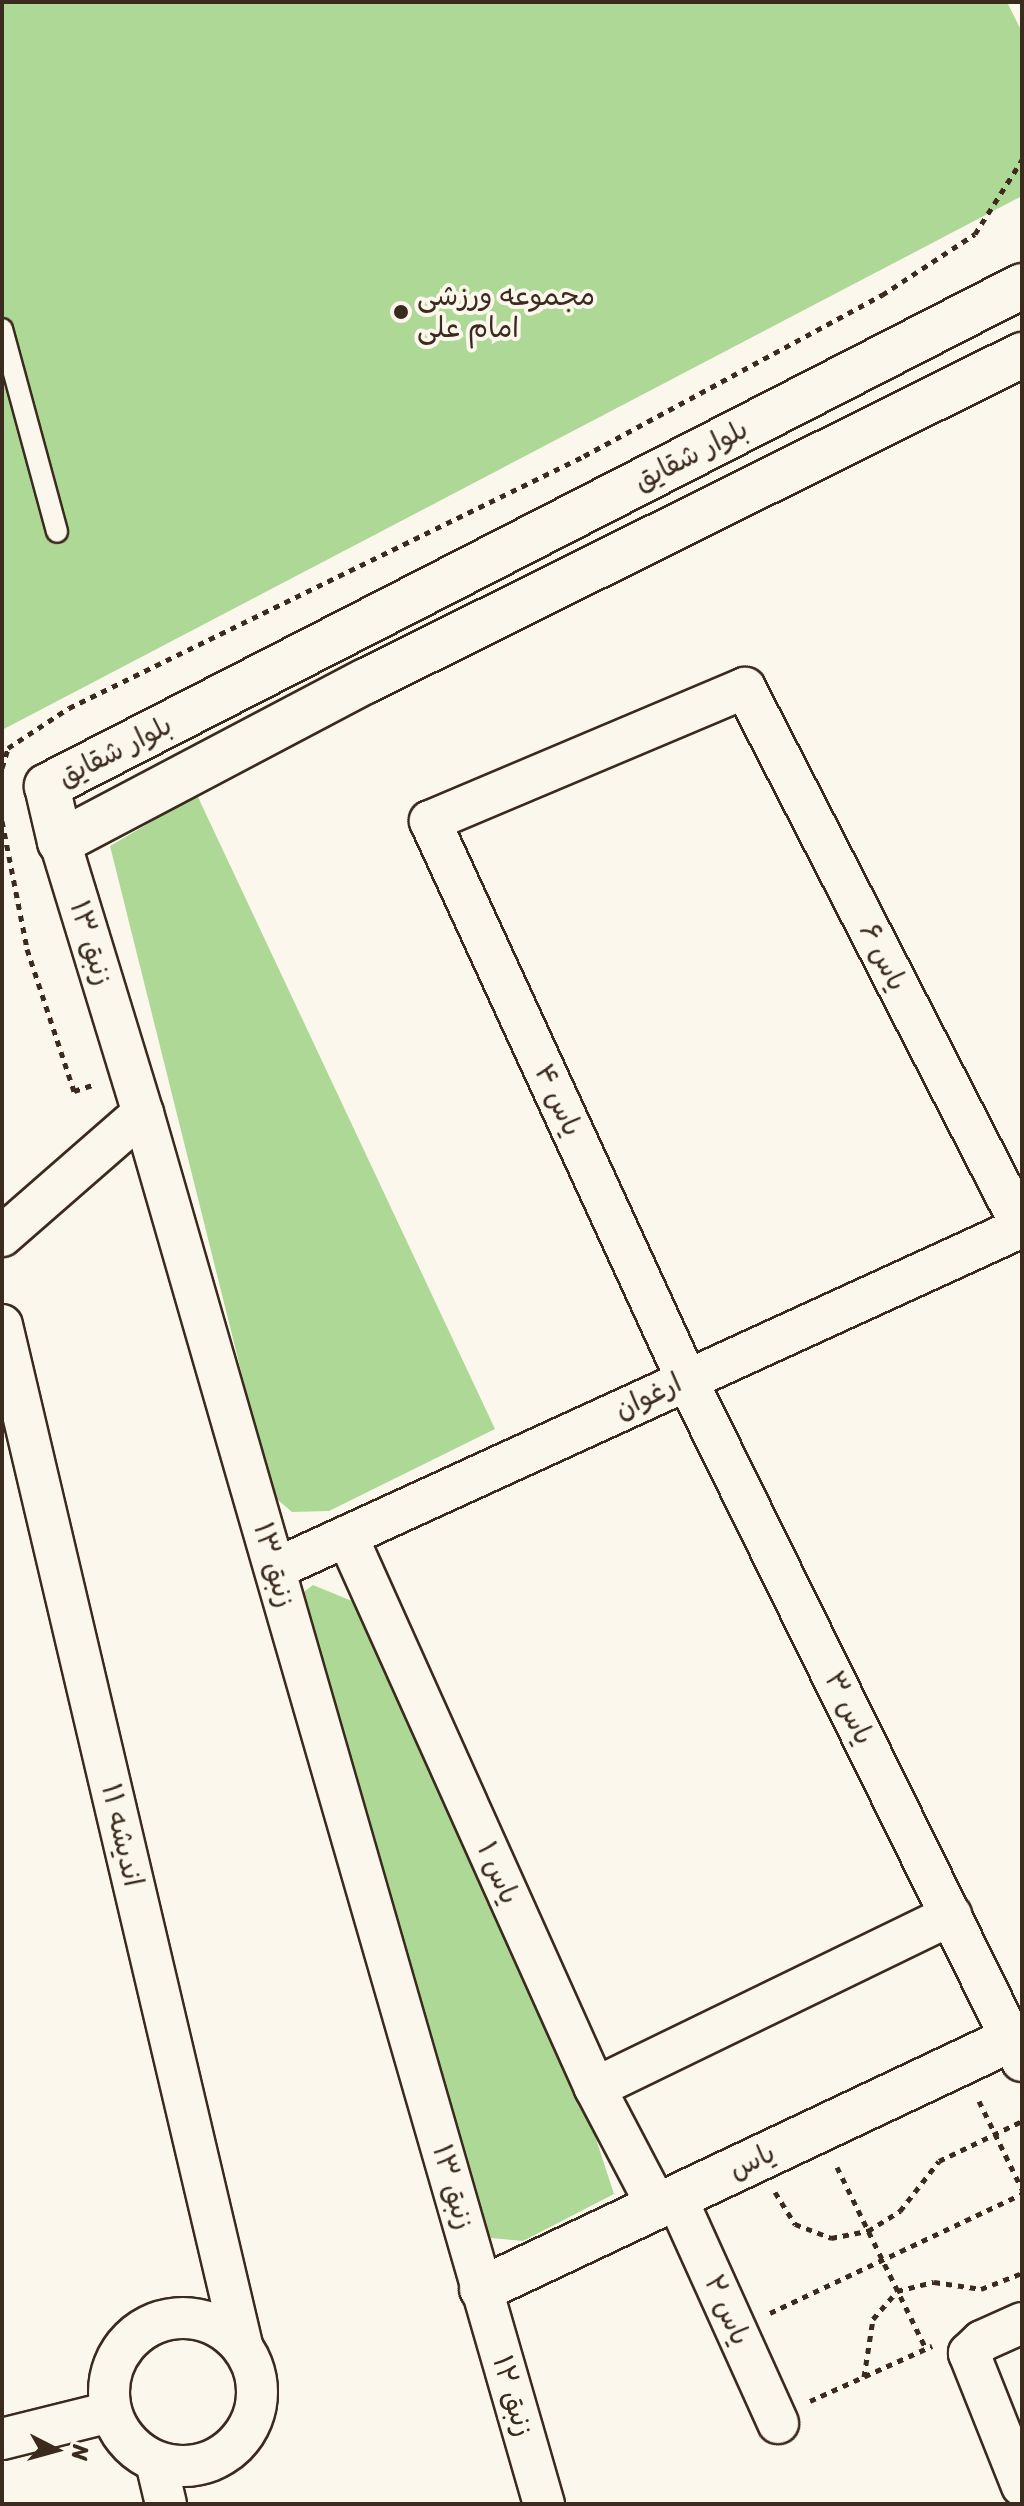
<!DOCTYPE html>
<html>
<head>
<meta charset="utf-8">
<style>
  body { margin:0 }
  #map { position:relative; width:1024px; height:2506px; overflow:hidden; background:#fbf7ec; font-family:Sriracha,"Playpen Sans Arabic",sans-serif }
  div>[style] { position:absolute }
  .green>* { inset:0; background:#aed896 }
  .path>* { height:5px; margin-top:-2.5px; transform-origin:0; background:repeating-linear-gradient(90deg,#3b2a1e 0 6px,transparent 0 12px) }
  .roads { filter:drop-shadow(2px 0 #3b2a1e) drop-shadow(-2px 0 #3b2a1e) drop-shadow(0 2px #3b2a1e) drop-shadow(0 -2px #3b2a1e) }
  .lane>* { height:20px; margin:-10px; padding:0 10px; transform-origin:10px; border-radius:10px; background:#fbf7ec }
  .street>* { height:40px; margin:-20px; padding:0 20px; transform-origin:20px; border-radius:20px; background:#fbf7ec }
  .street>.ring { margin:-20px; padding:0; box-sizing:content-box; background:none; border:40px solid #fbf7ec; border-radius:50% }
  .secondary>* { height:44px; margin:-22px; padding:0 22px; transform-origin:22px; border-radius:22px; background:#fbf7ec }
  .dots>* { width:22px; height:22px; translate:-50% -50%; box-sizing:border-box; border:4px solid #fbf7ec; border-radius:50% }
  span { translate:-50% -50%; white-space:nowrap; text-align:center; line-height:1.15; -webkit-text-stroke:8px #fbf7ec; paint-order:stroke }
  .poi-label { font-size:28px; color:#3b2a1e }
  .left { translate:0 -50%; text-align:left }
  .street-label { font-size:28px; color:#3b2a1e }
  .frame { position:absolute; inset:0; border:4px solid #3b2a1e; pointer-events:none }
  .north { position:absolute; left:16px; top:2410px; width:80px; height:80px; -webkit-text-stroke:6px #fbf7ec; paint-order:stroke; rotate:96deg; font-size:22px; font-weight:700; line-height:32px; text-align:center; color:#3b2a1e }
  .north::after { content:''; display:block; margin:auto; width:28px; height:36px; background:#3b2a1e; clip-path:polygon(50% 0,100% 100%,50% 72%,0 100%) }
</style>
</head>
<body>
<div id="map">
  <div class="green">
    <div style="clip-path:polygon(2px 2px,1007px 2px,1022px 32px,1022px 196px,2px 730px)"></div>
    <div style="clip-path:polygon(197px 795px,495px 1429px,329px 1511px,292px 1512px,272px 1495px,110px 846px)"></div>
    <div style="clip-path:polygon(313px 1585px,369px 1608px,566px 2047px,614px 2194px,523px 2241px,491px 2238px,472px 2216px,296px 1598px)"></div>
  </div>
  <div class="path">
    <div style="left:2px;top:768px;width:21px;rotate:-73deg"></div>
    <div style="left:8px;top:748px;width:73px;rotate:-33.3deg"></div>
    <div style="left:69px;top:708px;width:573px;rotate:-26.07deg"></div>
    <div style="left:584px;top:456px;width:339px;rotate:-28.4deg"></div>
    <div style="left:882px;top:295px;width:111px;rotate:-33.3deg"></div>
    <div style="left:975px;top:234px;width:88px;rotate:-57.6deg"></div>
    <div style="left:2px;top:821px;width:130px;rotate:78.9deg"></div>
    <div style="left:27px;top:949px;width:150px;rotate:71.7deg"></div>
    <div style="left:74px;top:1091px;width:23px;rotate:-18deg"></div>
    <div style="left:979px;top:2101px;width:98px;rotate:64deg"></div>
    <div style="left:837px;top:2167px;width:203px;rotate:63.9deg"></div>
    <div style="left:775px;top:2192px;width:38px;rotate:58deg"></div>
    <div style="left:795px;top:2224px;width:39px;rotate:21deg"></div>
    <div style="left:831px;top:2238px;width:38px;rotate:-11deg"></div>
    <div style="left:868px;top:2231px;width:38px;rotate:-32deg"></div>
    <div style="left:900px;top:2211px;width:63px;rotate:-52deg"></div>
    <div style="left:939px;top:2161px;width:92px;rotate:-25.7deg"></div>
    <div style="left:770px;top:2313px;width:279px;rotate:-25.3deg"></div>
    <div style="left:864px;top:2377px;width:59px;rotate:-81.2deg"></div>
    <div style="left:873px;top:2319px;width:37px;rotate:-49deg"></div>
    <div style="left:897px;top:2291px;width:38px;rotate:-14deg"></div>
    <div style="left:934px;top:2282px;width:48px;rotate:8.5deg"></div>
    <div style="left:981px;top:2289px;width:44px;rotate:-21.3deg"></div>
    <div style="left:810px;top:2401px;width:134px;rotate:-24.3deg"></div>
  </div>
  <div class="roads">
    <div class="lane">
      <div style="left:2px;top:329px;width:210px;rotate:74.8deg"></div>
    </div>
    <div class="street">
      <div style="left:60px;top:842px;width:283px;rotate:73deg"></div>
      <div style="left:143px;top:1113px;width:1448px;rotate:73.92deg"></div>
      <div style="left:1022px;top:1227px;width:606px;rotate:-117.2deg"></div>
      <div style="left:745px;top:688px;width:342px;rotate:157.1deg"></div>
      <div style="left:430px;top:821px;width:613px;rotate:65.32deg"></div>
      <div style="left:686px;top:1378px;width:761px;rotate:63.81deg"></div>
      <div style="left:2px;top:1236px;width:187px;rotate:-41.1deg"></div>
      <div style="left:2px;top:1325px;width:1048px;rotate:76.76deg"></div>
      <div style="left:347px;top:1536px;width:605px;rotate:65.81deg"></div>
      <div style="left:595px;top:2088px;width:133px;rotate:62.3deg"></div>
      <div style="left:275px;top:1569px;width:822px;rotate:-24.6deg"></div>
      <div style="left:595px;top:2088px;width:396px;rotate:-25.9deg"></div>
      <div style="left:676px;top:2197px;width:248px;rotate:65.7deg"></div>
      <div class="ring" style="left:109px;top:2318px;width:108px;height:108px"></div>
      <div style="left:1022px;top:2323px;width:44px;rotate:155.8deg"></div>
      <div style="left:982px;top:2341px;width:18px;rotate:137deg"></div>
      <div style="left:969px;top:2353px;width:143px;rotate:68.3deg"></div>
      <div style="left:2px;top:2439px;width:111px;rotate:-14deg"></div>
      <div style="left:156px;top:2462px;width:43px;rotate:76.6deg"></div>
    </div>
    <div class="secondary">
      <div style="left:1022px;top:286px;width:1096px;rotate:152.85deg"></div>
      <div style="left:47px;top:786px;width:57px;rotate:76.9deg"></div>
      <div style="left:60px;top:842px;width:346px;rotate:-27.8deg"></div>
      <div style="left:366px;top:681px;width:733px;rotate:-26.43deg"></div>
      <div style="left:482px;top:2289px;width:597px;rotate:-25.28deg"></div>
    </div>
  </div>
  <div class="dots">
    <div style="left:401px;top:312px;background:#3b2a1e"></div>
  </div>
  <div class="poi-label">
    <span class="left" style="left:417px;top:312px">مجموعه ورزشی<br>امام علی</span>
  </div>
  <div class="street-label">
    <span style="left:691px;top:455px;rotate:-27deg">بلوار شقایق</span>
    <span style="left:115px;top:751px;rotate:-27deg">بلوار شقایق</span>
    <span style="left:91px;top:943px;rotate:73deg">زنبق ۱۳</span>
    <span style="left:883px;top:957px;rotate:63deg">یاس ۶</span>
    <span style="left:558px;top:1100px;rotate:65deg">یاس ۴</span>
    <span style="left:648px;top:1396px;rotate:-25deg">ارغوان</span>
    <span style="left:274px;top:1565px;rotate:74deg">زنبق ۱۳</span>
    <span style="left:849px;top:1708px;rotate:64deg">یاس ۳</span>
    <span style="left:122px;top:1835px;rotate:77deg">اندیشه ۱۱</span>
    <span style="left:498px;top:1873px;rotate:66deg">یاس ۱</span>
    <span style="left:752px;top:2161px;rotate:-25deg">یاس</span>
    <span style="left:453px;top:2187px;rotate:74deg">زنبق ۱۳</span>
    <span style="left:727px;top:2310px;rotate:66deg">یاس ۲</span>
    <span style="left:513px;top:2396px;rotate:74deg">زنبق ۱۲</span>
  </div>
  <div class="frame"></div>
  <div class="north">N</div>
</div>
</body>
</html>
